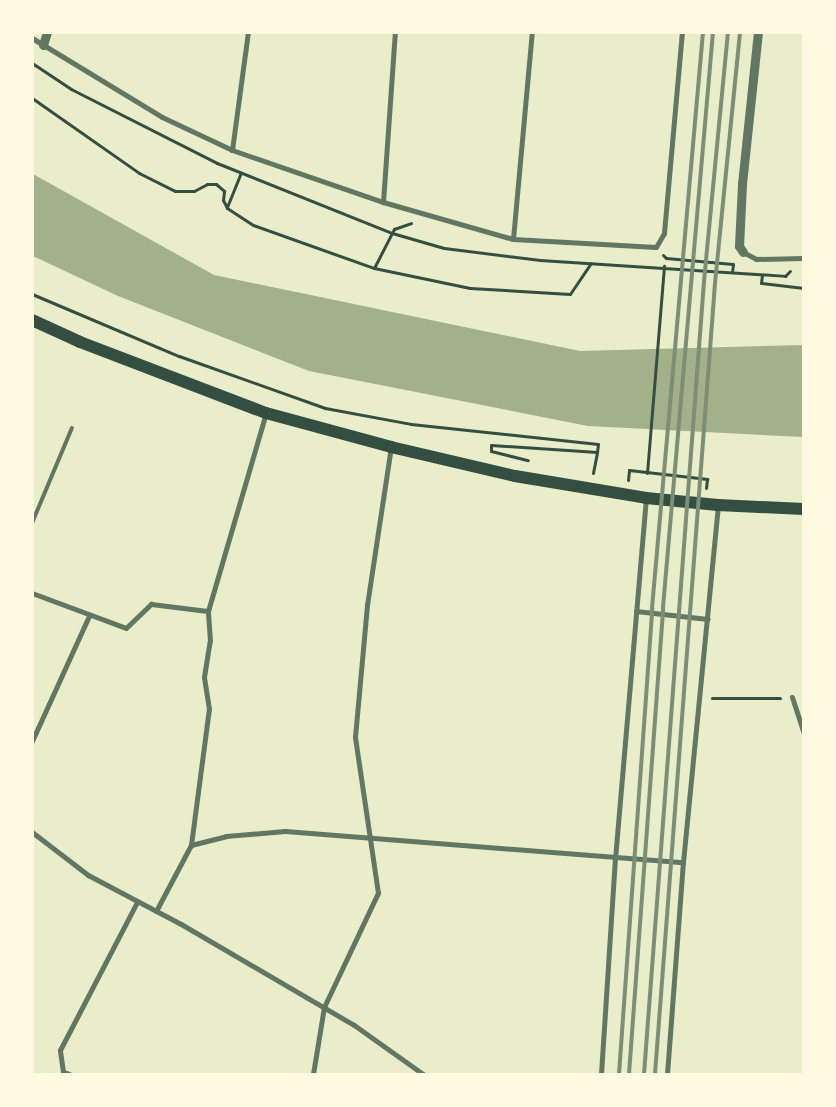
<!DOCTYPE html>
<html>
<head>
<meta charset="utf-8">
<style>
  body { margin:0 }
  #map { position:relative; width:836px; height:1107px; overflow:hidden; background:#e9edc9; font-family:Roboto,sans-serif }
  div>[style] { position:absolute }
  .water>* { inset:0; background:#a3b18a }
  .path>* { height:3px; margin:-1.5px; padding:0 1.5px; transform-origin:1.5px; border-radius:1.5px; background:#344e41 }
  .service>* { height:4px; margin:-2px; padding:0 2px; transform-origin:2px; border-radius:2px; background:#617663 }
  .minor>* { height:5px; margin:-2.5px; padding:0 2.5px; transform-origin:2.5px; border-radius:2.5px; background:#617663 }
  .tertiary>* { height:9px; margin:-4.5px; padding:0 4.5px; transform-origin:4.5px; border-radius:4.5px; background:#617663 }
  .primary>* { height:12px; margin:-6px; padding:0 6px; transform-origin:6px; border-radius:6px; background:#344e41 }
  .rail>* { height:4px; margin:-2px; padding:0 2px; transform-origin:2px; border-radius:2px; background:#7c8e77 }
  span { translate:-50% -50%; white-space:nowrap; text-align:center; line-height:1.15; -webkit-text-stroke:4px #fefae0; paint-order:stroke }
  .frame { position:absolute; inset:0; border:34px solid #fefae0; pointer-events:none }
</style>
</head>
<body>
<div id="map">
  <div class="water">
    <div style="clip-path:polygon(33px 174px,214px 275px,580px 351px,803px 345px,803px 437px,588px 426px,309px 371px,118px 296px,33px 256px)"></div>
  </div>
  <div class="path">
    <div style="left:32px;top:63px;width:47px;rotate:33.7deg"></div>
    <div style="left:71px;top:89px;width:164px;rotate:26.9deg"></div>
    <div style="left:217px;top:163px;width:188px;rotate:21.8deg"></div>
    <div style="left:392px;top:233px;width:54px;rotate:16.1deg"></div>
    <div style="left:444px;top:248px;width:97px;rotate:7.1deg"></div>
    <div style="left:540px;top:260px;width:246px;rotate:3.7deg"></div>
    <div style="left:785px;top:276px;width:7px;rotate:-45deg"></div>
    <div style="left:32px;top:98px;width:131px;rotate:35deg"></div>
    <div style="left:139px;top:173px;width:40px;rotate:26.6deg"></div>
    <div style="left:175px;top:191px;width:19px"></div>
    <div style="left:194px;top:191px;width:15px;rotate:-28deg"></div>
    <div style="left:207px;top:184px;width:9px"></div>
    <div style="left:216px;top:184px;width:11px;rotate:41deg"></div>
    <div style="left:224px;top:191px;width:9px;rotate:96deg"></div>
    <div style="left:223px;top:200px;width:9px;rotate:63deg"></div>
    <div style="left:227px;top:208px;width:31px;rotate:33deg"></div>
    <div style="left:253px;top:225px;width:128px;rotate:19.6deg"></div>
    <div style="left:374px;top:268px;width:98px;rotate:11.8deg"></div>
    <div style="left:470px;top:288px;width:100px;rotate:3.4deg"></div>
    <div style="left:570px;top:294px;width:37px;rotate:-56deg"></div>
    <div style="left:227px;top:207px;width:37px;rotate:-68deg"></div>
    <div style="left:663px;top:255px;width:4px;rotate:45deg"></div>
    <div style="left:666px;top:258px;width:67px;rotate:5.1deg"></div>
    <div style="left:733px;top:264px;width:8px;rotate:97deg"></div>
    <div style="left:374px;top:268px;width:44px;rotate:-62.9deg"></div>
    <div style="left:394px;top:229px;width:18px;rotate:-19deg"></div>
    <div style="left:762px;top:275px;width:8px;rotate:97deg"></div>
    <div style="left:761px;top:283px;width:43px;rotate:6.6deg"></div>
    <div style="left:32px;top:294px;width:160px;rotate:22.9deg"></div>
    <div style="left:179px;top:356px;width:155px;rotate:19.6deg"></div>
    <div style="left:325px;top:408px;width:87px;rotate:10.5deg"></div>
    <div style="left:411px;top:424px;width:188px;rotate:6.1deg"></div>
    <div style="left:598px;top:444px;width:8px;rotate:97deg"></div>
    <div style="left:597px;top:452px;width:106px;rotate:-176.2deg"></div>
    <div style="left:491px;top:445px;width:6px;rotate:90deg"></div>
    <div style="left:491px;top:451px;width:38px;rotate:14deg"></div>
    <div style="left:593px;top:473px;width:21px;rotate:-79deg"></div>
    <div style="left:647px;top:473px;width:208px;rotate:-85.3deg"></div>
    <div style="left:628px;top:480px;width:10px;rotate:-84deg"></div>
    <div style="left:629px;top:470px;width:79px;rotate:6.6deg"></div>
    <div style="left:707px;top:479px;width:9px;rotate:96deg"></div>
    <div style="left:712px;top:698px;width:68px"></div>
  </div>
  <div class="service">
    <div style="left:32px;top:523px;width:103px;rotate:-67.2deg"></div>
  </div>
  <div class="minor">
    <div style="left:32px;top:38px;width:152px;rotate:31.3deg"></div>
    <div style="left:162px;top:117px;width:77px;rotate:25.2deg"></div>
    <div style="left:232px;top:150px;width:160px;rotate:19deg"></div>
    <div style="left:383px;top:202px;width:135px;rotate:15.9deg"></div>
    <div style="left:513px;top:239px;width:143px;rotate:3.2deg"></div>
    <div style="left:656px;top:247px;width:16px;rotate:-60deg"></div>
    <div style="left:664px;top:233px;width:202px;rotate:-84.9deg"></div>
    <div style="left:232px;top:150px;width:119px;rotate:-82.3deg"></div>
    <div style="left:383px;top:202px;width:170px;rotate:-86deg"></div>
    <div style="left:513px;top:239px;width:208px;rotate:-84.8deg"></div>
    <div style="left:743px;top:252px;width:15px;rotate:28deg"></div>
    <div style="left:756px;top:259px;width:48px;rotate:-1.2deg"></div>
    <div style="left:32px;top:593px;width:100px;rotate:20.4deg"></div>
    <div style="left:126px;top:628px;width:35px;rotate:-44deg"></div>
    <div style="left:151px;top:604px;width:57px;rotate:7deg"></div>
    <div style="left:636px;top:611px;width:72px;rotate:6.3deg"></div>
    <div style="left:792px;top:697px;width:40px;rotate:72deg"></div>
    <div style="left:32px;top:741px;width:137px;rotate:-65.5deg"></div>
    <div style="left:32px;top:832px;width:71px;rotate:37.5deg"></div>
    <div style="left:88px;top:875px;width:105px;rotate:27.8deg"></div>
    <div style="left:181px;top:924px;width:200px;rotate:30.3deg"></div>
    <div style="left:354px;top:1025px;width:85px;rotate:35.4deg"></div>
    <div style="left:191px;top:845px;width:36px;rotate:-14deg"></div>
    <div style="left:226px;top:836px;width:59px;rotate:-4.8deg"></div>
    <div style="left:285px;top:831px;width:399px;rotate:4.5deg"></div>
    <div style="left:156px;top:911px;width:75px;rotate:-62.1deg"></div>
    <div style="left:191px;top:845px;width:137px;rotate:-82.5deg"></div>
    <div style="left:209px;top:709px;width:32px;rotate:-99deg"></div>
    <div style="left:204px;top:677px;width:36px;rotate:-81deg"></div>
    <div style="left:210px;top:641px;width:30px;rotate:-94deg"></div>
    <div style="left:208px;top:611px;width:206px;rotate:-73.7deg"></div>
    <div style="left:69px;top:1074px;width:6px;rotate:-162deg"></div>
    <div style="left:63px;top:1072px;width:22px;rotate:-98deg"></div>
    <div style="left:60px;top:1050px;width:167px;rotate:-62.5deg"></div>
    <div style="left:313px;top:1074px;width:68px;rotate:-80.7deg"></div>
    <div style="left:324px;top:1007px;width:126px;rotate:-64.7deg"></div>
    <div style="left:378px;top:893px;width:158px;rotate:-98.4deg"></div>
    <div style="left:355px;top:737px;width:133px;rotate:-84.8deg"></div>
    <div style="left:367px;top:605px;width:160px;rotate:-81.4deg"></div>
    <div style="left:601px;top:1074px;width:215px;rotate:-86.3deg"></div>
    <div style="left:615px;top:859px;width:361px;rotate:-85.1deg"></div>
    <div style="left:667px;top:1074px;width:213px;rotate:-85.7deg"></div>
    <div style="left:683px;top:862px;width:358px;rotate:-84.4deg"></div>
  </div>
  <div class="tertiary">
    <div style="left:43px;top:45px;width:14px;rotate:-73deg"></div>
    <div style="left:743px;top:252px;width:7px;rotate:-124deg"></div>
    <div style="left:739px;top:246px;width:62px;rotate:-87.2deg"></div>
    <div style="left:742px;top:184px;width:153px;rotate:-84deg"></div>
  </div>
  <div class="primary">
    <div style="left:32px;top:320px;width:53px;rotate:24.6deg"></div>
    <div style="left:80px;top:342px;width:199px;rotate:20.9deg"></div>
    <div style="left:266px;top:413px;width:130px;rotate:15.2deg"></div>
    <div style="left:391px;top:447px;width:127px;rotate:13.2deg"></div>
    <div style="left:515px;top:476px;width:133px;rotate:9.5deg"></div>
    <div style="left:646px;top:498px;width:72px;rotate:5.6deg"></div>
    <div style="left:718px;top:505px;width:86px;rotate:2.7deg"></div>
  </div>
  <div class="rail">
    <div style="left:619px;top:1074px;width:467px;rotate:-85.9deg"></div>
    <div style="left:652px;top:608px;width:578px;rotate:-84.94deg"></div>
    <div style="left:629px;top:1074px;width:468px;rotate:-85.8deg"></div>
    <div style="left:663px;top:607px;width:577px;rotate:-85.03deg"></div>
    <div style="left:644px;top:1074px;width:795px;rotate:-85.67deg"></div>
    <div style="left:704px;top:281px;width:250px;rotate:-84.5deg"></div>
    <div style="left:655px;top:1074px;width:793px;rotate:-85.66deg"></div>
    <div style="left:715px;top:283px;width:252px;rotate:-84.3deg"></div>
  </div>
  <div class="frame"></div>
</div>
</body>
</html>
